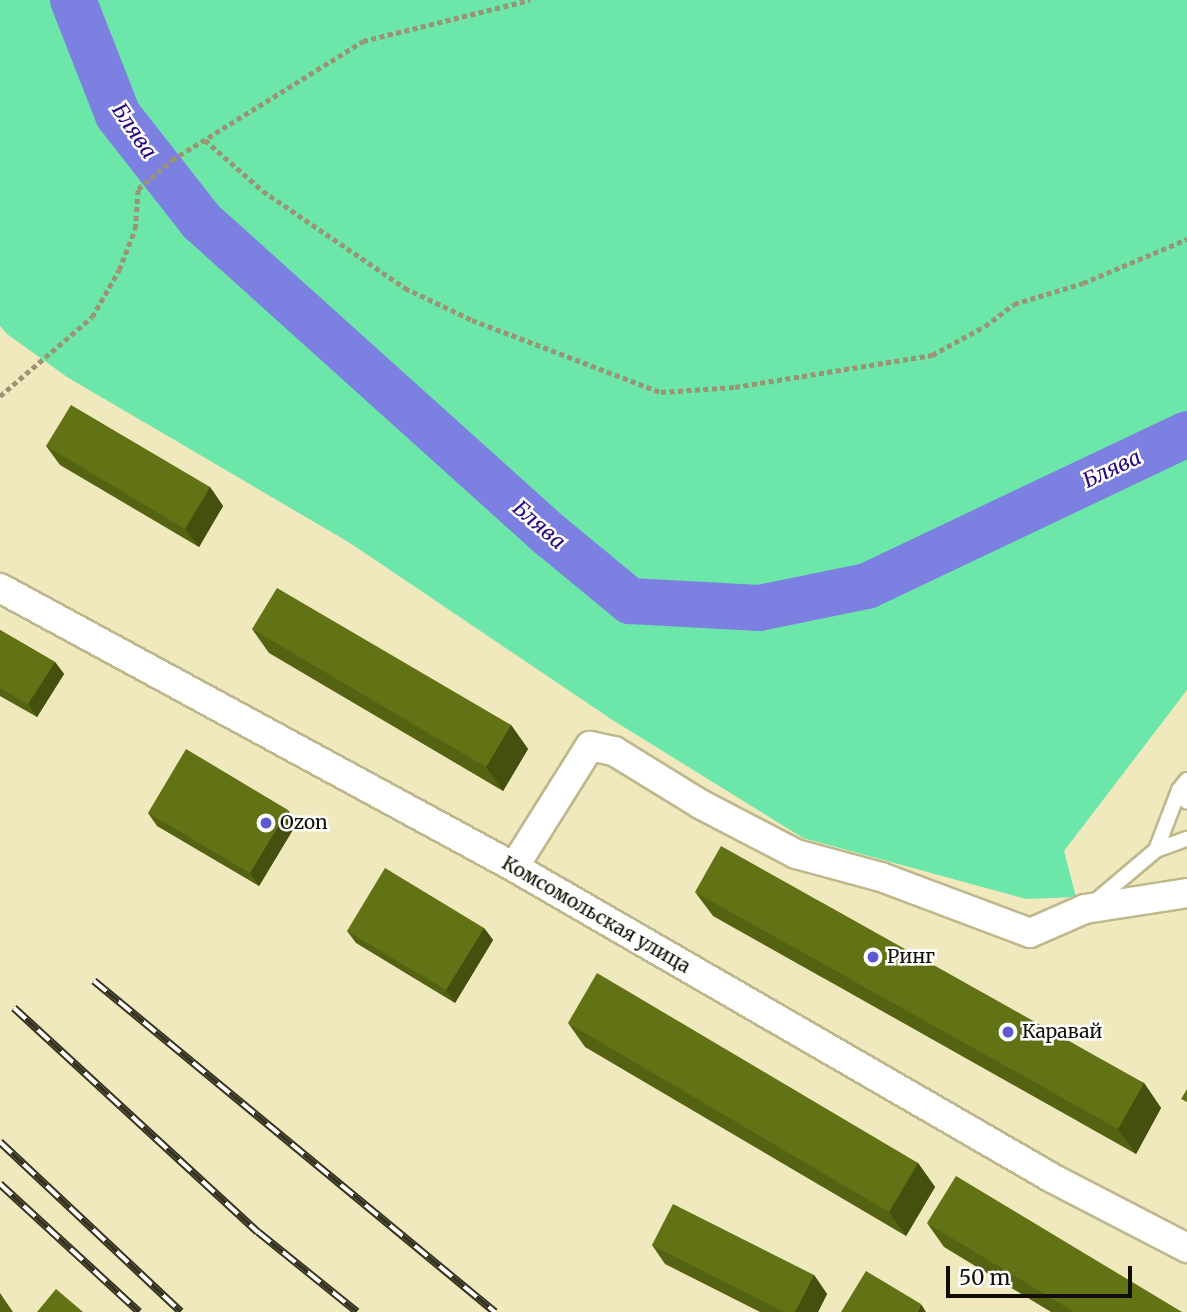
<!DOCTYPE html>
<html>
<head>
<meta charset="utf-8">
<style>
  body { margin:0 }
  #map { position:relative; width:1187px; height:1312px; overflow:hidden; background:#f0e9bd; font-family:Merriweather,serif }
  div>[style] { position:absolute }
  .green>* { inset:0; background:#6de6aa }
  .river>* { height:46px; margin:-23px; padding:0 23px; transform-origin:23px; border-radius:23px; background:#7c80e1 }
  .path>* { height:4.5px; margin-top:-2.25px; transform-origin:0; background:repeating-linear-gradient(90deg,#9a9474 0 5px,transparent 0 8.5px) }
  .roads { filter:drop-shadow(2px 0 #bfb88d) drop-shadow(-2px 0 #bfb88d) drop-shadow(0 2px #bfb88d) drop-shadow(0 -2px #bfb88d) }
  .service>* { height:14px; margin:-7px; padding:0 7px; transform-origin:7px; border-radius:7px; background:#fff }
  .minor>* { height:28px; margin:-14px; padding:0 14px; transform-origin:14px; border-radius:14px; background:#fff }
  .rail>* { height:8px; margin-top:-4px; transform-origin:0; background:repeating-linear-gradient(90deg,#fff 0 16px,#373321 0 32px); box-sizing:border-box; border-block:2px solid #373321 }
  .wall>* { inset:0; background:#546312 }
  .shaded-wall>* { inset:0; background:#45500f }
  .building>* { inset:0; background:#627315 }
  .dots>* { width:19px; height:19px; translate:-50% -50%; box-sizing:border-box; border:4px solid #fff; border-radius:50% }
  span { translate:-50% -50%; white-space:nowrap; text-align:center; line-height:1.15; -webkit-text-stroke:5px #fff; paint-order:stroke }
  .poi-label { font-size:19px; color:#120f02 }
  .left { translate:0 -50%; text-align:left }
  .street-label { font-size:19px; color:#120f02 }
  .water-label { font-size:21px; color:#270780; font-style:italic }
  .scale { position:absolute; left:946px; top:1266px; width:186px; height:32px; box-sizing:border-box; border:4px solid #120f02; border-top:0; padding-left:9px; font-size:21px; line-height:24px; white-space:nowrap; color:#120f02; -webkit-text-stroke:5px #fff; paint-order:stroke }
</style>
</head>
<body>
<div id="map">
  <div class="green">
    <div style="clip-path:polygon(0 0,1187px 0,1187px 690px,1064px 851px,1076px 897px,1026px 899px,803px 838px,611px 719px,350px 543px,67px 377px,7px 334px,0 326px)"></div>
  </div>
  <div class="river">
    <div style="left:73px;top:0;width:123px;rotate:68.6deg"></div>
    <div style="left:118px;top:115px;width:135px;rotate:51.9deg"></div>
    <div style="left:201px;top:221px;width:469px;rotate:42deg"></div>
    <div style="left:550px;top:535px;width:104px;rotate:39.5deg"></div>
    <div style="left:630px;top:601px;width:129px;rotate:3.1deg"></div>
    <div style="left:759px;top:608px;width:110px;rotate:-11.5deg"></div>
    <div style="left:867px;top:586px;width:354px;rotate:-25.4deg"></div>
  </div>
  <div class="path">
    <div style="left:205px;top:140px;width:77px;rotate:41.3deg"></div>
    <div style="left:263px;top:191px;width:172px;rotate:34.3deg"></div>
    <div style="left:405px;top:288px;width:74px;rotate:25.5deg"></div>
    <div style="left:472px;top:320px;width:202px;rotate:20.9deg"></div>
    <div style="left:661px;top:392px;width:74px;rotate:-3.9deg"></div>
    <div style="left:735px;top:387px;width:200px;rotate:-9.2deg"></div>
    <div style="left:932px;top:355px;width:60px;rotate:-28.7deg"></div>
    <div style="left:985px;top:326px;width:36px;rotate:-37deg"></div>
    <div style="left:1014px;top:304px;width:72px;rotate:-16.9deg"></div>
    <div style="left:1083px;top:283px;width:113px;rotate:-22.9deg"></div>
    <div style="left:0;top:396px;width:121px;rotate:-40.7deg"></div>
    <div style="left:92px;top:317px;width:54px;rotate:-60.1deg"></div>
    <div style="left:119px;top:270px;width:44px;rotate:-68.7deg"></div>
    <div style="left:135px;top:229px;width:40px;rotate:-85.7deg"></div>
    <div style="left:138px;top:189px;width:45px;rotate:-40.5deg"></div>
    <div style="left:172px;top:160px;width:225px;rotate:-31.9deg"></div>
    <div style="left:363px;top:41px;width:172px;rotate:-13.8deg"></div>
  </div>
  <div class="roads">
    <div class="service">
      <div style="left:1187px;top:780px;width:13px;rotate:129deg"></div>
      <div style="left:1179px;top:790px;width:14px;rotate:56deg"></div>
      <div style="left:1156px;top:850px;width:64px;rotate:-69deg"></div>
      <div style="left:1092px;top:904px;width:84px;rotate:-40.2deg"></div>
      <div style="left:1156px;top:850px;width:33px;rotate:-20deg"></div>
    </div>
    <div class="minor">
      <div style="left:0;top:588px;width:585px;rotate:28.49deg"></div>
      <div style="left:514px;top:867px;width:621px;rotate:30.03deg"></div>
      <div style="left:1052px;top:1178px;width:152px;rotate:27.4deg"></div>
      <div style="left:514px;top:867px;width:143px;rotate:-57.9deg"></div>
      <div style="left:590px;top:746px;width:25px;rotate:12deg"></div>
      <div style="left:614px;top:751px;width:101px;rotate:31.6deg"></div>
      <div style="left:700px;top:804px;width:108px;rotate:27.5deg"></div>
      <div style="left:796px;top:854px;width:88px;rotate:15.1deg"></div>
      <div style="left:881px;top:877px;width:159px;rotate:20.6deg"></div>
      <div style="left:1030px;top:933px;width:60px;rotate:-23.6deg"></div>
      <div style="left:1085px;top:909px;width:103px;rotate:-8.9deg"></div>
    </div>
  </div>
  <div class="rail">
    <div style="left:94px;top:981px;width:520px;rotate:39.54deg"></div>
    <div style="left:14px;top:1008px;width:331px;rotate:42.6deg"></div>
    <div style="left:258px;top:1232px;width:127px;rotate:38.9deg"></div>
    <div style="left:0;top:1142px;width:248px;rotate:43.2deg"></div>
    <div style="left:0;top:1184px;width:189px;rotate:42.6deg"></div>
  </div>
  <div class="wall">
    <div style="clip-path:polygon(46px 446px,210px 487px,223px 506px,199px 547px,60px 465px)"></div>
    <div style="clip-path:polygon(252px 629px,511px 725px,528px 749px,503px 791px,269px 653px)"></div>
    <div style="clip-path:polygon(0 630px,55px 662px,64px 674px,37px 717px,0 696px)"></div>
    <div style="clip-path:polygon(148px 813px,297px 823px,259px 886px,157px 826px)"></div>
    <div style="clip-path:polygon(695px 892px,1144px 1083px,1161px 1108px,1136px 1154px,713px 916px)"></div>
    <div style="clip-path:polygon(484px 928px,493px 940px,455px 1003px,356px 943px,347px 931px)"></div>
    <div style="clip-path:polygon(568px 1023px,918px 1163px,935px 1187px,906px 1236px,585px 1047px)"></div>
    <div style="clip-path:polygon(927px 1223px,1182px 1312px,1051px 1312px,944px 1247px)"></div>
    <div style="clip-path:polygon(652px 1245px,814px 1275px,827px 1294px,818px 1312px,760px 1312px,665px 1264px)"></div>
    <div style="clip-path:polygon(0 1293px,13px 1312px,0 1312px)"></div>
  </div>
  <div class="shaded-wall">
    <div style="clip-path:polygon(210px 487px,223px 506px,199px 547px,185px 529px)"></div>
    <div style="clip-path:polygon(55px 662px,64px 674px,37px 717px,28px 704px)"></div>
    <div style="clip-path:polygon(511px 725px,528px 749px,503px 791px,486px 767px)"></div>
    <div style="clip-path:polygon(288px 810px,297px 823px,259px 886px,250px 873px)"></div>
    <div style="clip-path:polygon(484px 928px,493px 940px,455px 1003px,446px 990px)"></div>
    <div style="clip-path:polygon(1144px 1083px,1161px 1108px,1136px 1154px,1118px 1129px)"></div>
    <div style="clip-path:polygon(918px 1163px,935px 1187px,906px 1236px,889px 1212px)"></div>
    <div style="clip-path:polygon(814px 1275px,827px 1294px,818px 1312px,795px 1312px)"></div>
    <div style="clip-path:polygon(921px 1304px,926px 1312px,917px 1312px)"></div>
  </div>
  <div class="building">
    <div style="clip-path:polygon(71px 405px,210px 487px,185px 529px,46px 446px)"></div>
    <div style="clip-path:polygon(277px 588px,511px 725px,486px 767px,252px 629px)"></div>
    <div style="clip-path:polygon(0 630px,55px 662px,28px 704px,0 688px)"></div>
    <div style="clip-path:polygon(186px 749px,288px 810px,250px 873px,148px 813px)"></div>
    <div style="clip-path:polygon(721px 846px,1144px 1083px,1118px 1129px,695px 892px)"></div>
    <div style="clip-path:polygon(385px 868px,484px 928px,446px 990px,347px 931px)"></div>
    <div style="clip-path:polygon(597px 973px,918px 1163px,889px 1212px,568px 1023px)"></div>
    <div style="clip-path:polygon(1187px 1089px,1187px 1102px,1181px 1099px)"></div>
    <div style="clip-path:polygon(956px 1176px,1182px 1312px,1074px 1312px,927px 1223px)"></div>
    <div style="clip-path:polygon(673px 1204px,814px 1275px,795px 1312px,784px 1312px,652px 1245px)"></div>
    <div style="clip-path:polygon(866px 1271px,921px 1304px,917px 1312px,841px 1312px)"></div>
    <div style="clip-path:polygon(56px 1289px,83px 1312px,37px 1312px)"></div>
  </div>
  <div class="dots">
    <div style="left:266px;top:823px;background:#5d59d1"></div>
    <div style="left:873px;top:957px;background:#5d59d1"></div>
    <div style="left:1008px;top:1032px;background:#5d59d1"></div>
  </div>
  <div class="poi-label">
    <span class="left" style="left:280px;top:823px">Ozon</span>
    <span class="left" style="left:887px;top:957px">Ринг</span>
    <span class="left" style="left:1022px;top:1032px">Каравай</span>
  </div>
  <div class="street-label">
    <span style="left:596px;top:915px;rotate:30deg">Комсомольская улица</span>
  </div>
  <div class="water-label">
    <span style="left:134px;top:131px;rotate:56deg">Блява</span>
    <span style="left:1112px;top:469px;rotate:-25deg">Блява</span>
    <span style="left:539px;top:525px;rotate:41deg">Блява</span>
  </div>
  <div class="scale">50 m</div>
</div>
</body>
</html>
